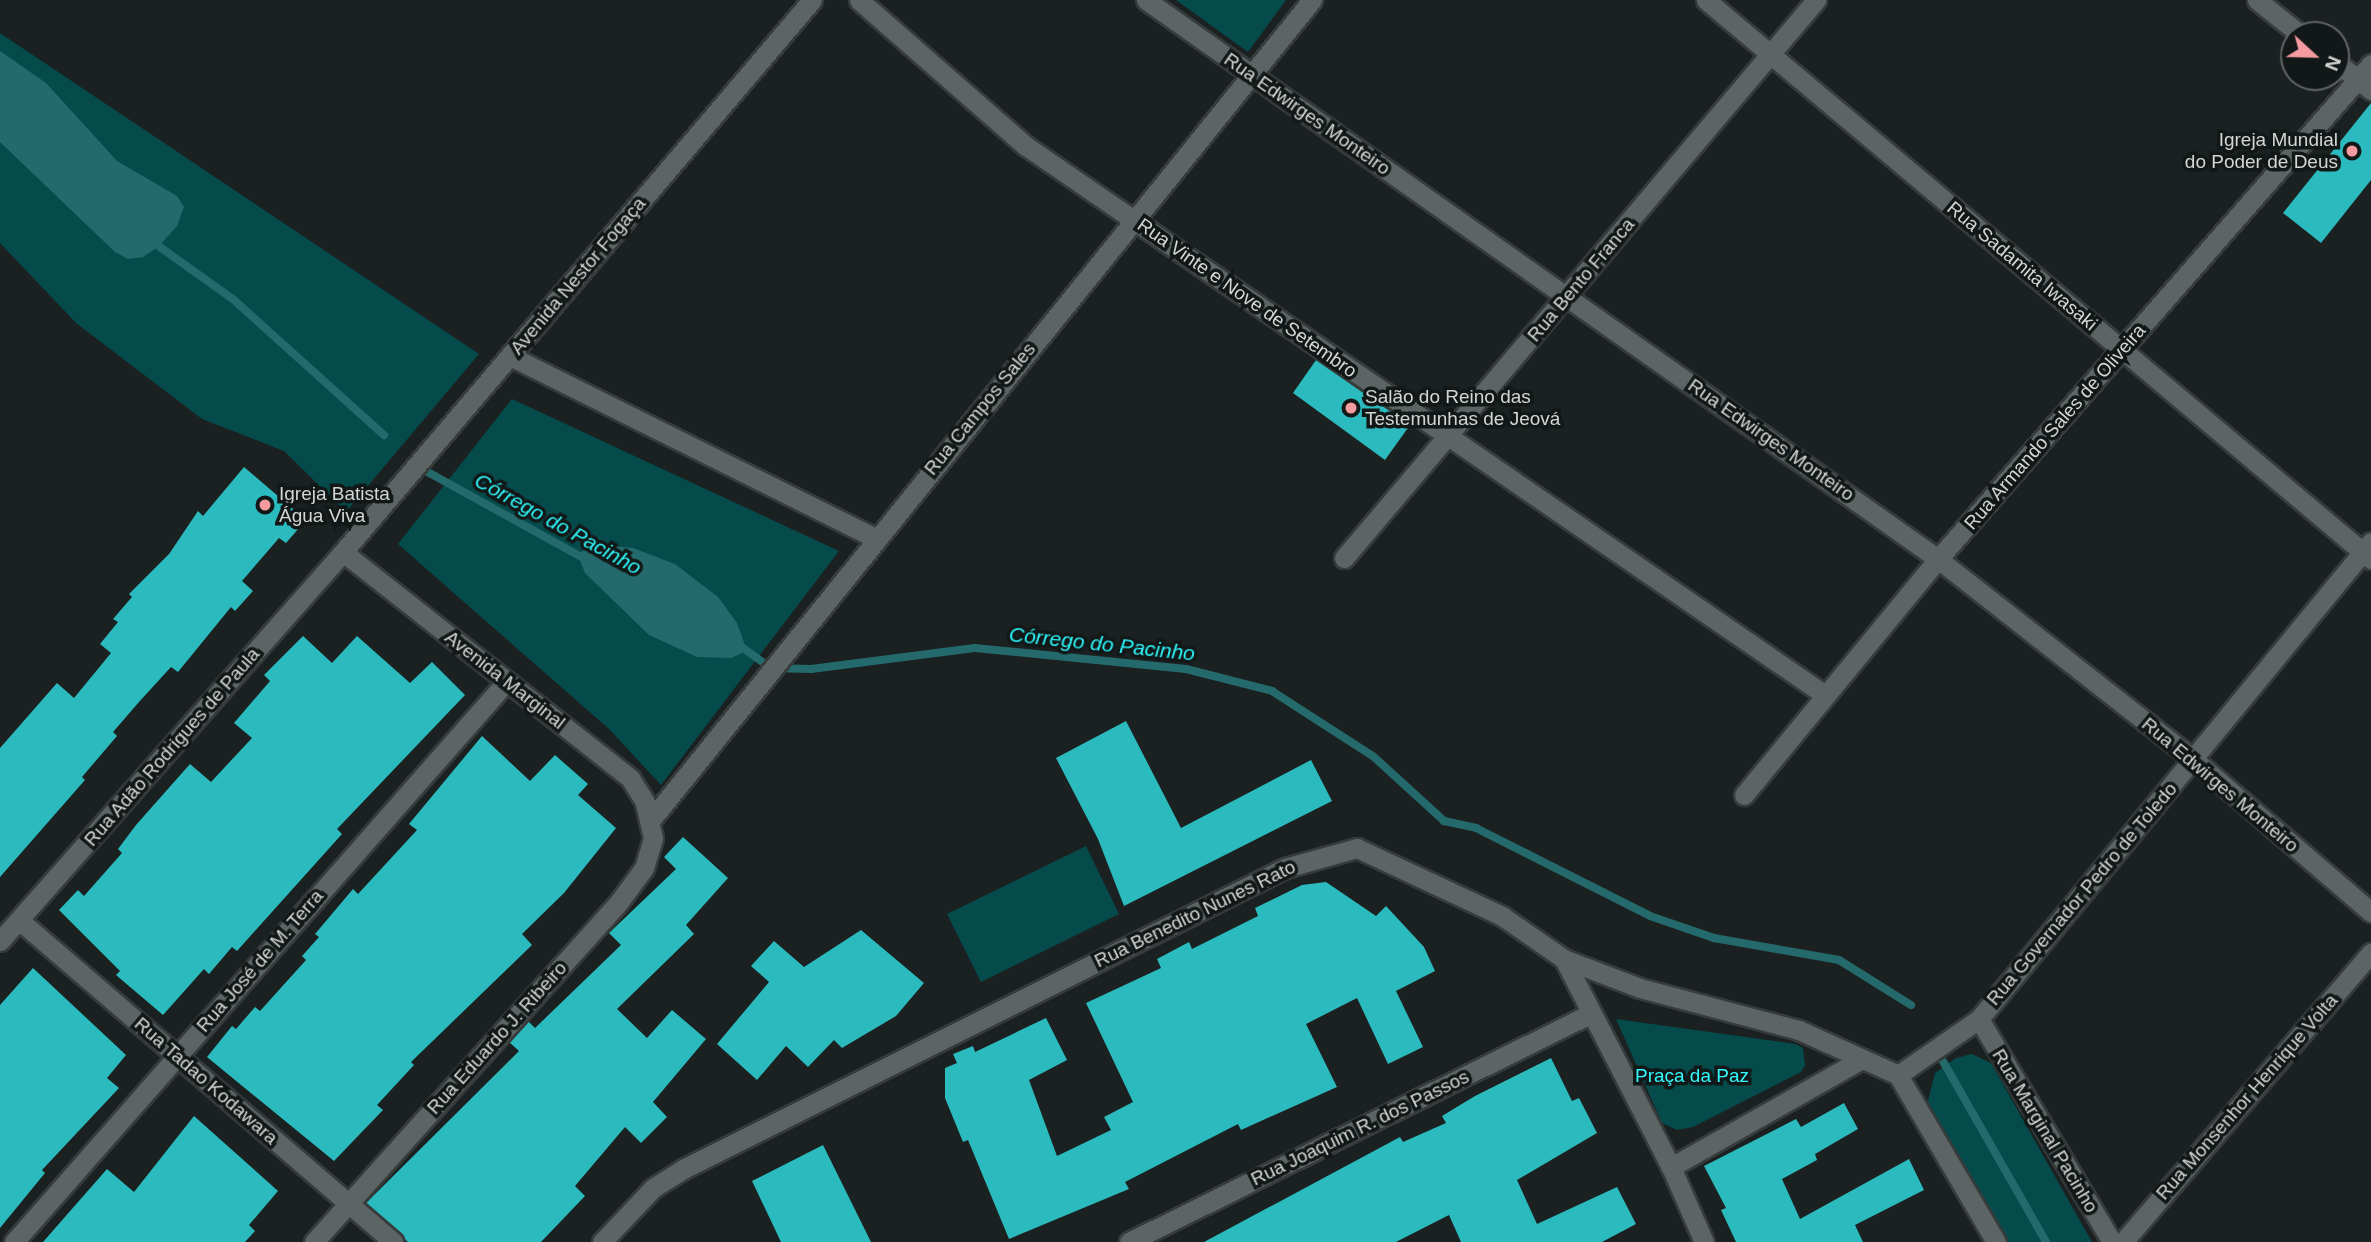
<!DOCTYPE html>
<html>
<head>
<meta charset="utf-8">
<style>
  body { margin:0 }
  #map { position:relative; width:2371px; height:1242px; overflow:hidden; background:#1b2020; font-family:Helvetica,sans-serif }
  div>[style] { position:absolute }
  .green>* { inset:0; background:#064b4c }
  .water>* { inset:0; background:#246a6c }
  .stream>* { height:8px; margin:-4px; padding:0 4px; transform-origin:4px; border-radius:4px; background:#246a6c }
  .building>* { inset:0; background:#2bbabd }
  .roads { filter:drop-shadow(2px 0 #373b3b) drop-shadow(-2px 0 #373b3b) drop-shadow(0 2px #373b3b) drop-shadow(0 -2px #373b3b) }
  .minor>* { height:19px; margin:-9.5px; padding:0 9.5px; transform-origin:9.5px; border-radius:9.5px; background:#5d6464 }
  .dots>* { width:19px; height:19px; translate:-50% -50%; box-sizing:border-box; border:4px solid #121717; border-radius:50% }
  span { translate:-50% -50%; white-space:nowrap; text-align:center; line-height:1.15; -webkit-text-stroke:7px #121717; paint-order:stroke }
  .street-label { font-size:19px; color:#d2d6d5 }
  .poi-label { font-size:19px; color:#d2d6d5 }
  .right { translate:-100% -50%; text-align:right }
  .left { translate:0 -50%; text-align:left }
  .park-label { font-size:19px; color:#33f8fc }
  .water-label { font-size:21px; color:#2cf5f8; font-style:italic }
  .north { position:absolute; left:2280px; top:21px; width:70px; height:70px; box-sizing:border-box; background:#121717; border:2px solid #5f6363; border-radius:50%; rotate:112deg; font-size:19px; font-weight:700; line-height:28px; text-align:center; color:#d2d6d5 }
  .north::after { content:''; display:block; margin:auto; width:24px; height:32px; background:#f49b9f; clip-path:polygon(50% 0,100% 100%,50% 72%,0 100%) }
</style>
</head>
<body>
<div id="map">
  <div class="green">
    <div style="clip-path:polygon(1176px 0,1286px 0,1248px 52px)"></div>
    <div style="clip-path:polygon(0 33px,479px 354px,346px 512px,284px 451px,202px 419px,76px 323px,0 243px)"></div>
    <div style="clip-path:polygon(512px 399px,839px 551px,661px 785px,609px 729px,398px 544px)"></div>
    <div style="clip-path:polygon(1086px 846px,1119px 914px,981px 982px,947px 914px)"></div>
    <div style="clip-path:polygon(1616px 1019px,1796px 1044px,1803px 1048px,1805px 1065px,1801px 1072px,1693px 1127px,1677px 1130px,1662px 1123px)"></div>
    <div style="clip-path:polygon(1972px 1054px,1991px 1063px,2092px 1242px,2008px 1242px,1938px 1132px,1927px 1105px,1935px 1073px,1956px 1058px)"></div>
  </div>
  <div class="water">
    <div style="clip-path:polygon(0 51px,46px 83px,117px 161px,177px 196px,184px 207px,177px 226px,159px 246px,143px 257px,128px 259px,115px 252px,0 142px)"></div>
    <div style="clip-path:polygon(590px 544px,633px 548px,675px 564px,718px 597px,737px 623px,747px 651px,731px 658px,697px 657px,649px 635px,585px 573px,578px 555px)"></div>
  </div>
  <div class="stream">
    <div style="left:150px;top:240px;width:103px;rotate:35.5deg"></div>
    <div style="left:234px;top:300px;width:202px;rotate:42deg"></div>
    <div style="left:424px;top:470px;width:186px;rotate:28.9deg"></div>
    <div style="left:739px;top:645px;width:39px;rotate:36deg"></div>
    <div style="left:771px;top:668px;width:40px;rotate:1.4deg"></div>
    <div style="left:811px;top:669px;width:165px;rotate:-7.3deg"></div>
    <div style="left:975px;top:648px;width:212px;rotate:5.7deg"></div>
    <div style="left:1186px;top:669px;width:89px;rotate:14.3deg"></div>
    <div style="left:1272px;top:691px;width:121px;rotate:32.9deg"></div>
    <div style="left:1374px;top:757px;width:95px;rotate:42.4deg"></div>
    <div style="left:1444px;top:821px;width:33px;rotate:12deg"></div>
    <div style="left:1476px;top:828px;width:195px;rotate:26.8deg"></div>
    <div style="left:1650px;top:916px;width:68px;rotate:19deg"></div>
    <div style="left:1714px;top:938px;width:127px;rotate:10deg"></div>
    <div style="left:1839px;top:960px;width:85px;rotate:32deg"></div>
    <div style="left:1940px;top:1056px;width:214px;rotate:60.3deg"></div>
  </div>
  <div class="building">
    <div style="clip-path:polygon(2371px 103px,2371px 180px,2321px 243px,2283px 213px)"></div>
    <div style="clip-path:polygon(1316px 360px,1410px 425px,1385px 460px,1293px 393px)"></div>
    <div style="clip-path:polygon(244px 467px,306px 520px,286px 543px,279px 538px,242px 581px,253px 591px,235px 611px,231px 607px,178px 672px,171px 667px,139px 702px,113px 732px,117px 736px,82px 777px,85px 780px,0 877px,0 748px,57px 683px,74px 698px,111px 653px,100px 644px,118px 622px,113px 619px,132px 597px,129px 594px,169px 554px,198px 511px,203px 516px)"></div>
    <div style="clip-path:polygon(303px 636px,332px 663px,357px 636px,410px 683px,432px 662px,465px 695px,337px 829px,342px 834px,237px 951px,232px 947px,209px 974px,204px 969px,163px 1015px,116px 975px,120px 971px,59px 910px,78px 890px,84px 896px,122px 853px,118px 849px,136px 825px,190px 764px,211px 782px,252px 738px,234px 723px,270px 681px,264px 675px)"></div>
    <div style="clip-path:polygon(1126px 721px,1181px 828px,1311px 760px,1332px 801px,1124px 906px,1098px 839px,1056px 758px)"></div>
    <div style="clip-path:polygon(482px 736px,530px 781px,555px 755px,588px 784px,578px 795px,616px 828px,564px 893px,522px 934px,532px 945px,411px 1062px,414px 1065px,377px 1105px,383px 1110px,334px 1161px,207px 1057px,232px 1026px,236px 1029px,255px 1007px,260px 1011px,306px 960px,302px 956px,319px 937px,315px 934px,353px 889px,358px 894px,417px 830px,409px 824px)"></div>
    <div style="clip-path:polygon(683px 837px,728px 878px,686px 925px,694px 934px,617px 1009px,647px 1038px,672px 1010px,706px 1039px,653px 1102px,667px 1117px,641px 1143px,625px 1127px,575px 1186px,585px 1196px,541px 1242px,408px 1242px,366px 1203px,519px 1051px,509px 1042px,528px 1021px,535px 1028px,621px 945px,609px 933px,676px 869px,664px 857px)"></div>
    <div style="clip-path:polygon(1326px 882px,1376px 916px,1386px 906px,1424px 947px,1435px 971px,1396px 991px,1423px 1047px,1388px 1064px,1357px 998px,1306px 1024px,1337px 1087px,1241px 1130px,1238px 1124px,1125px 1182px,1129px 1189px,1009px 1239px,968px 1140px,963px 1142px,945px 1098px,945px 1068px,957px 1063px,953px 1054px,973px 1046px,975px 1052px,1046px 1018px,1067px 1060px,1029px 1080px,1057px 1156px,1111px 1130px,1104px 1117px,1133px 1102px,1086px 1003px,1161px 968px,1157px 959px,1189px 942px,1192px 949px,1258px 916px,1255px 908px,1302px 885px)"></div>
    <div style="clip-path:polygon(861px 930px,924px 983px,896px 1016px,842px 1048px,834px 1040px,808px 1067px,786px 1046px,757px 1080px,717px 1044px,769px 982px,751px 966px,774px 941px,804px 967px)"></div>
    <div style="clip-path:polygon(33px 968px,126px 1055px,107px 1078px,119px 1088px,42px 1170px,45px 1173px,0 1228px,0 1005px)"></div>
    <div style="clip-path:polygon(1551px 1058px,1572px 1101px,1579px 1098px,1597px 1133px,1517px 1180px,1537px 1224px,1617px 1187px,1636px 1224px,1602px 1242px,1461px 1242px,1449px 1215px,1396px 1242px,1204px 1242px,1400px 1137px,1403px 1142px,1446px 1123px,1442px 1116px,1475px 1096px)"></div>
    <div style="clip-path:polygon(1844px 1103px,1858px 1129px,1815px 1154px,1817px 1160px,1782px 1179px,1800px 1219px,1909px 1159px,1924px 1190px,1855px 1225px,1863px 1242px,1736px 1242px,1721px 1210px,1726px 1208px,1704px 1166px,1796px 1119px,1801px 1127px)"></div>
    <div style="clip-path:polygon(194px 1116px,278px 1191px,249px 1225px,255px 1231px,245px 1242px,43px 1242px,107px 1169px,134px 1192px)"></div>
    <div style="clip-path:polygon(823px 1145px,871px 1242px,781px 1242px,752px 1181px)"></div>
  </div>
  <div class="roads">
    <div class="minor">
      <div style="left:859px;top:0;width:222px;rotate:41.2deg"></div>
      <div style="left:1026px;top:146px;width:969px;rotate:34.49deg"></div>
      <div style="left:1146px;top:0;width:969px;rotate:35.21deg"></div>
      <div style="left:1938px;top:559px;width:324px;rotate:38.1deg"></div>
      <div style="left:2193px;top:759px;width:235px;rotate:40.7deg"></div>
      <div style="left:1706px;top:0;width:869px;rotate:40.05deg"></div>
      <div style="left:2257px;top:0;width:56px;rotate:38.5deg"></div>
      <div style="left:2336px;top:62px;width:45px;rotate:38.7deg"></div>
      <div style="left:510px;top:356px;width:408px;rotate:26.5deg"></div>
      <div style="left:1344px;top:558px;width:731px;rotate:-49.77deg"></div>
      <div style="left:1744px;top:795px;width:306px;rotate:-50.6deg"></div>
      <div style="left:1938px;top:559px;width:658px;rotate:-48.82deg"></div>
      <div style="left:650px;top:821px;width:1055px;rotate:-51.12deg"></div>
      <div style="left:19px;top:920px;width:494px;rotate:40.7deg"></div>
      <div style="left:0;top:941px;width:519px;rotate:-48.6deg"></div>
      <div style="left:343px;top:552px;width:724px;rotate:-49.65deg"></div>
      <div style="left:1564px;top:959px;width:234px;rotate:62.8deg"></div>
      <div style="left:1671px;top:1167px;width:82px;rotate:66.3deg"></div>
      <div style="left:1979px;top:1019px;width:260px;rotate:59.2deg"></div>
      <div style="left:1898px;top:1075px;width:98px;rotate:-34.7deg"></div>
      <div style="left:1979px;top:1019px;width:617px;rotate:-50.59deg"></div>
      <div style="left:1898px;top:1075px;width:194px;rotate:59.6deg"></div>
      <div style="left:1671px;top:1167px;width:219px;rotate:-29.5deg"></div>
      <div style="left:14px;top:1242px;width:745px;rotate:-48.7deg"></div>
      <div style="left:314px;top:1242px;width:457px;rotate:-48.1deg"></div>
      <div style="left:619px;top:902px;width:42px;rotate:-53.7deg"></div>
      <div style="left:644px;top:868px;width:31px;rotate:-73deg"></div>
      <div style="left:653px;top:838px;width:37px;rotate:-103deg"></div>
      <div style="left:645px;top:802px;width:28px;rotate:-122deg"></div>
      <div style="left:630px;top:778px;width:365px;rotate:-141.8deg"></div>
      <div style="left:602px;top:1242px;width:74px;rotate:-46.6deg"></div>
      <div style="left:653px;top:1188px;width:36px;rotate:-32deg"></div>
      <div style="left:683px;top:1169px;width:673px;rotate:-26.57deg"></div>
      <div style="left:1285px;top:868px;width:75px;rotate:-15.5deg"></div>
      <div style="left:1357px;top:848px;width:160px;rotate:25.1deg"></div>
      <div style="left:1502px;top:916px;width:75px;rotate:34.7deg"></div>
      <div style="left:1564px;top:959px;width:81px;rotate:20.9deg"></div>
      <div style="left:1640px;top:988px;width:164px;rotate:14.8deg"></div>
      <div style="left:1799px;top:1030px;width:109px;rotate:24.4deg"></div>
      <div style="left:1129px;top:1242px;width:514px;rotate:-26.32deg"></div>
      <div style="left:2123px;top:1242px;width:381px;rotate:-49.4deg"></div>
    </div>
  </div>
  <div class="dots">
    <div style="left:2352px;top:151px;background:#f49b9f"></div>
    <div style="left:1351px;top:408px;background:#f49b9f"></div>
    <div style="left:265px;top:505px;background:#f49b9f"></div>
  </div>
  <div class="street-label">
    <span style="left:1307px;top:114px;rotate:35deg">Rua Edwirges Monteiro</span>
    <span style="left:2022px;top:266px;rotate:40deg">Rua Sadamita Iwasaki</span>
    <span style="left:578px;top:276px;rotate:-50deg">Avenida Nestor Fogaça</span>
    <span style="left:1581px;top:280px;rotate:-50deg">Rua Bento Franca</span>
    <span style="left:1247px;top:298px;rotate:35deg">Rua Vinte e Nove de Setembro</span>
    <span style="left:980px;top:409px;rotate:-51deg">Rua Campos Sales</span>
    <span style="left:2055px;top:427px;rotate:-49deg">Rua Armando Sales de Oliveira</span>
    <span style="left:1771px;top:440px;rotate:35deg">Rua Edwirges Monteiro</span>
    <span style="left:505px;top:680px;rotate:38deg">Avenida Marginal</span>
    <span style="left:172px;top:747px;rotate:-49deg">Rua Adão Rodrigues de Paula</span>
    <span style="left:2220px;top:785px;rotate:40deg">Rua Edwirges Monteiro</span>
    <span style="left:2082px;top:894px;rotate:-50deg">Rua Governador Pedro de Toledo</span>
    <span style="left:1195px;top:914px;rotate:-26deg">Rua Benedito Nunes Rato</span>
    <span style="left:260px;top:961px;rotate:-49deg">Rua José de M. Terra</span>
    <span style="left:497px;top:1038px;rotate:-48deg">Rua Eduardo J. Ribeiro</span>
    <span style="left:206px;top:1081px;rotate:41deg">Rua Tadao Kodawara</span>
    <span style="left:2247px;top:1097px;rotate:-49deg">Rua Monsenhor Henrique Volta</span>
    <span style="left:1360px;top:1128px;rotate:-26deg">Rua Joaquim R. dos Passos</span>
    <span style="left:2045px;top:1131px;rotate:59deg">Rua Marginal Pacinho</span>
  </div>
  <div class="poi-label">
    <span class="right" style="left:2338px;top:151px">Igreja Mundial<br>do Poder de Deus</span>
    <span class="left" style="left:1365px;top:408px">Salão do Reino das<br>Testemunhas de Jeová</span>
    <span class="left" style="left:279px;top:505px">Igreja Batista<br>Água Viva</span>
  </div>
  <div class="park-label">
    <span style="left:1692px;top:1076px">Praça da Paz</span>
  </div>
  <div class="water-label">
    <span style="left:558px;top:524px;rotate:29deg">Córrego do Pacinho</span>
    <span style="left:1102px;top:644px;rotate:6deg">Córrego do Pacinho</span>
  </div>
  <div class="north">N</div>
</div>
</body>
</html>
